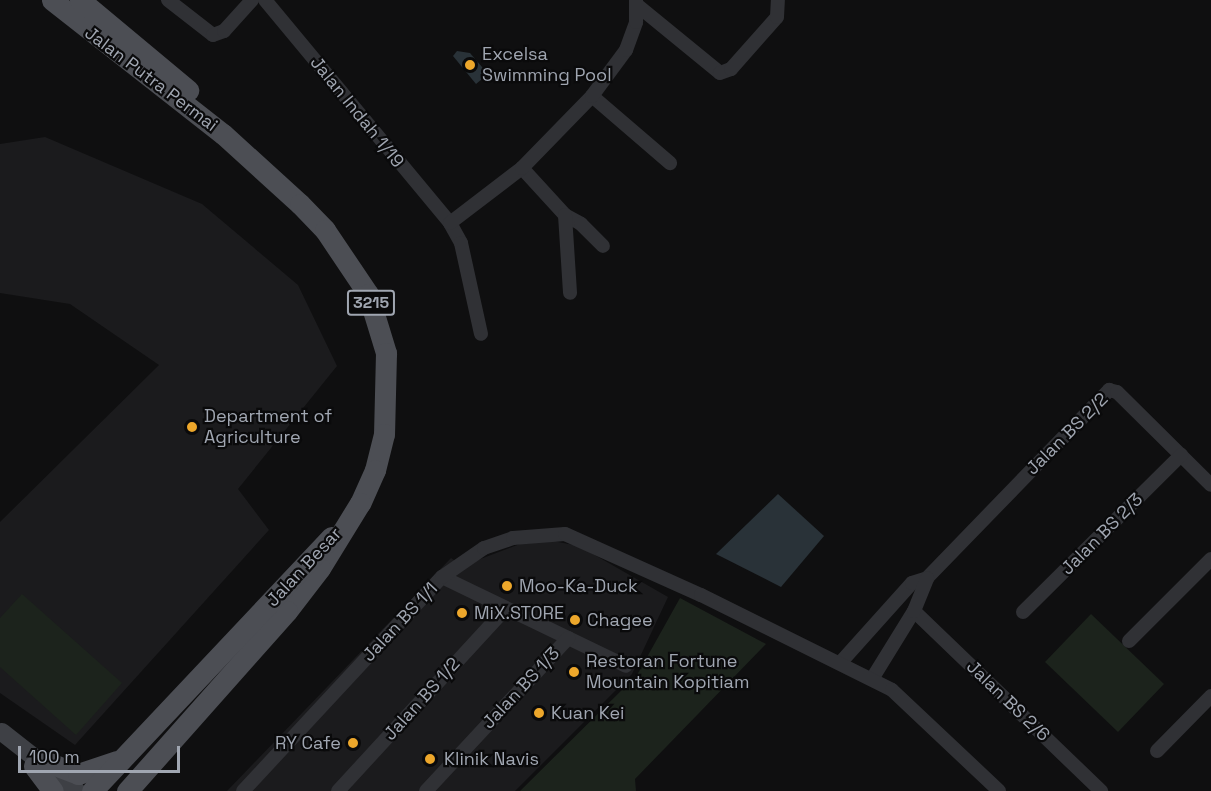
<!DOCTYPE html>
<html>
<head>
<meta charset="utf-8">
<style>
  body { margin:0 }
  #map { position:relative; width:1211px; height:791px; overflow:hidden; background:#0f0f10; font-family:"Space Grotesk",sans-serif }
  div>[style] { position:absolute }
  .built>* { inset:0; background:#1b1b1d }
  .green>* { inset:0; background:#1c231c }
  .water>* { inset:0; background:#293238 }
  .street>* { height:14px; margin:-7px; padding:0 7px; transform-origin:7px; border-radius:7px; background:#303135 }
  .secondary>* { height:18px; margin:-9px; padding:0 9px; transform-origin:9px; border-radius:9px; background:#3e4045 }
  .primary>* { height:21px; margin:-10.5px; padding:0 10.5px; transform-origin:10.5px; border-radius:10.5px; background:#4c4e54 }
  .dots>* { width:16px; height:16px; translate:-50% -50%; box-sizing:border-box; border:3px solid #0a0a0b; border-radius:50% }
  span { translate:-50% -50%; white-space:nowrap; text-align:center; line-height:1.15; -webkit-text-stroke:4.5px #0a0a0b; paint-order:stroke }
  .shield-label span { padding:2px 4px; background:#0a0a0b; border:2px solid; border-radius:4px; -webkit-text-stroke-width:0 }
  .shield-label { font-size:16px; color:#a0a6b1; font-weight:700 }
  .poi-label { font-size:18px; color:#a0a6b1 }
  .left { translate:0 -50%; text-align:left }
  .right { translate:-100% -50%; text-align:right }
  .street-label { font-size:18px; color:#a0a6b1 }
  .scale { position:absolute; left:18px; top:746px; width:162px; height:27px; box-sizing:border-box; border:3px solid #a0a6b1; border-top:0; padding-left:8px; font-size:18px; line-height:21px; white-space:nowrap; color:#a0a6b1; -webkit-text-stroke:4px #0a0a0b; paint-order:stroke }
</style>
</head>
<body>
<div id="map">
  <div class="built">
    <div style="clip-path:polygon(45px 137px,202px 204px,298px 285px,337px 366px,238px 489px,269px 530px,75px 745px,0 693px,0 522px,159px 365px,70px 304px,0 293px,0 144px)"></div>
    <div style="clip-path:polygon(553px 541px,579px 546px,668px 597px,632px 674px,515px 791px,227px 791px,451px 558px,462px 566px,520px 544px)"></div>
  </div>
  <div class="green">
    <div style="clip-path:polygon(22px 594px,122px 683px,76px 735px,0 667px,0 618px)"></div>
    <div style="clip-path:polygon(680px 598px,766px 644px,635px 779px,636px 791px,520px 791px,637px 675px)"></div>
    <div style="clip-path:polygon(1091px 614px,1164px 684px,1118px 732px,1045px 662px)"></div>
  </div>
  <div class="water">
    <div style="clip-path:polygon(457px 51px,470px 53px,488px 74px,476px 84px,453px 56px)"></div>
    <div style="clip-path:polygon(778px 494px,824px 536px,781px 587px,716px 554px)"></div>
  </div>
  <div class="street">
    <div style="left:168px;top:0;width:57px;rotate:37.9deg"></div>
    <div style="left:213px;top:35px;width:12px;rotate:-20deg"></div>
    <div style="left:224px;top:31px;width:42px;rotate:-47.9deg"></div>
    <div style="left:265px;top:0;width:290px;rotate:50.3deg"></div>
    <div style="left:450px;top:223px;width:23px;rotate:61deg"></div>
    <div style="left:461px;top:243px;width:93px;rotate:77.6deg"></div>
    <div style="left:637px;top:5px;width:107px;rotate:39.3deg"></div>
    <div style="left:720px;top:73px;width:12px;rotate:-20deg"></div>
    <div style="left:731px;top:69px;width:69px;rotate:-48.5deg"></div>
    <div style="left:777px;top:17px;width:17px;rotate:-87deg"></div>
    <div style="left:592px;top:96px;width:103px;rotate:40.7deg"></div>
    <div style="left:522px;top:168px;width:64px;rotate:47.5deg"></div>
    <div style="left:565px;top:215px;width:18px;rotate:29deg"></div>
    <div style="left:581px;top:224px;width:31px;rotate:45deg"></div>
    <div style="left:565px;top:215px;width:78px;rotate:86.3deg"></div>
    <div style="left:450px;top:223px;width:91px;rotate:-37.4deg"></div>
    <div style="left:522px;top:168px;width:100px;rotate:-45.8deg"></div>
    <div style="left:592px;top:96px;width:57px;rotate:-53.5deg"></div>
    <div style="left:626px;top:50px;width:30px;rotate:-70deg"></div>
    <div style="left:636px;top:22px;width:22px;rotate:-90deg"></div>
    <div style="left:442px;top:577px;width:204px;rotate:25.8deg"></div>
    <div style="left:927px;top:578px;width:262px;rotate:-45.9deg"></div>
    <div style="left:1109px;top:390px;width:8px;rotate:14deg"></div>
    <div style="left:1117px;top:392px;width:132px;rotate:44.7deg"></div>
    <div style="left:914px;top:611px;width:260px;rotate:43.9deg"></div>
    <div style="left:1023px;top:612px;width:223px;rotate:-44.8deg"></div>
    <div style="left:1129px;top:641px;width:116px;rotate:-45deg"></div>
    <div style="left:841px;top:662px;width:106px;rotate:-48.1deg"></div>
    <div style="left:912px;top:583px;width:16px;rotate:-18deg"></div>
    <div style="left:872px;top:679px;width:80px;rotate:-58.3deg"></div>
    <div style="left:914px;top:611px;width:35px;rotate:-68deg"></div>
    <div style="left:1157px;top:751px;width:77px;rotate:-45.5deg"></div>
    <div style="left:243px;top:791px;width:292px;rotate:-47.1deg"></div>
    <div style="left:442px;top:577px;width:51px;rotate:-34.6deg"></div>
    <div style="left:484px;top:548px;width:31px;rotate:-19deg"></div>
    <div style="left:513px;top:538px;width:52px;rotate:-4.4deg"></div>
    <div style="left:565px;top:534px;width:149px;rotate:24.2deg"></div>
    <div style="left:701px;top:595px;width:213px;rotate:26.4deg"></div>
    <div style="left:892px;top:690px;width:147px;rotate:43.3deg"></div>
    <div style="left:338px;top:791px;width:248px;rotate:-47.4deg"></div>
    <div style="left:426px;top:791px;width:209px;rotate:-47.1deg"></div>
  </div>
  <div class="secondary">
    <div style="left:2px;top:732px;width:95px;rotate:38.2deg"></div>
  </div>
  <div class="primary">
    <div style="left:52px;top:0;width:217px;rotate:38.1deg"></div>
    <div style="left:223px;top:134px;width:104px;rotate:42.3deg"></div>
    <div style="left:300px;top:204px;width:36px;rotate:46deg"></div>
    <div style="left:325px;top:230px;width:77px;rotate:56.1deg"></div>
    <div style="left:368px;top:294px;width:62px;rotate:73deg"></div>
    <div style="left:386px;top:353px;width:81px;rotate:91.4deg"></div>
    <div style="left:384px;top:434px;width:37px;rotate:104deg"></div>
    <div style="left:375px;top:470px;width:36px;rotate:114deg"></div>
    <div style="left:360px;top:503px;width:76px;rotate:121.6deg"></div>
    <div style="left:320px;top:568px;width:54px;rotate:127.5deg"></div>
    <div style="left:287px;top:611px;width:241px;rotate:131.6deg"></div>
    <div style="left:80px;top:0;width:141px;rotate:39.8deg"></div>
    <div style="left:39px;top:759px;width:42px;rotate:21deg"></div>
    <div style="left:78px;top:774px;width:41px;rotate:-18.4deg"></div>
    <div style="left:34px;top:766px;width:31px;rotate:53deg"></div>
    <div style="left:92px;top:791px;width:349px;rotate:-46.7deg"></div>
  </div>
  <div class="dots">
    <div style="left:470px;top:65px;background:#eda72b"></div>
    <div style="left:192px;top:427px;background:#eda72b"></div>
    <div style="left:507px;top:586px;background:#eda72b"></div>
    <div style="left:462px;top:613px;background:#eda72b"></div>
    <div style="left:575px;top:620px;background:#eda72b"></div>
    <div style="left:574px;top:672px;background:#eda72b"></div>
    <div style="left:539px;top:713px;background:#eda72b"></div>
    <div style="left:353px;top:743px;background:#eda72b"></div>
    <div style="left:430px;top:759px;background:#eda72b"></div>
  </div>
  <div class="shield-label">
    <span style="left:371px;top:303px">3215</span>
  </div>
  <div class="poi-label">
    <span class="left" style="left:482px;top:65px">Excelsa<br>Swimming Pool</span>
    <span class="left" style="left:204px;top:427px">Department of<br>Agriculture</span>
    <span class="left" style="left:519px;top:586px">Moo-Ka-Duck</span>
    <span class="left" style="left:474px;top:613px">MiX.STORE</span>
    <span class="left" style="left:587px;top:620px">Chagee</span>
    <span class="left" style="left:586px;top:672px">Restoran Fortune<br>Mountain Kopitiam</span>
    <span class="left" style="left:551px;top:713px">Kuan Kei</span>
    <span class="right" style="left:341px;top:743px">RY Cafe</span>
    <span class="left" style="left:444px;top:759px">Klinik Navis</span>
  </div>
  <div class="street-label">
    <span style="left:151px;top:79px;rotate:37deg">Jalan Putra Permai</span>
    <span style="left:357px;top:112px;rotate:51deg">Jalan Indah 1/19</span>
    <span style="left:1067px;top:434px;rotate:-45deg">Jalan BS 2/2</span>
    <span style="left:1102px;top:534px;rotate:-45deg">Jalan BS 2/3</span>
    <span style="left:304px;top:567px;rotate:-47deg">Jalan Besar</span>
    <span style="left:400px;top:622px;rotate:-47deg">Jalan BS 1/1</span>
    <span style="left:521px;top:688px;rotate:-47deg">Jalan BS 1/3</span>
    <span style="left:422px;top:699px;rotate:-48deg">Jalan BS 1/2</span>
    <span style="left:1008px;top:701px;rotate:44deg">Jalan BS 2/6</span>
  </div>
  <div class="scale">100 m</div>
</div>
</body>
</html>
